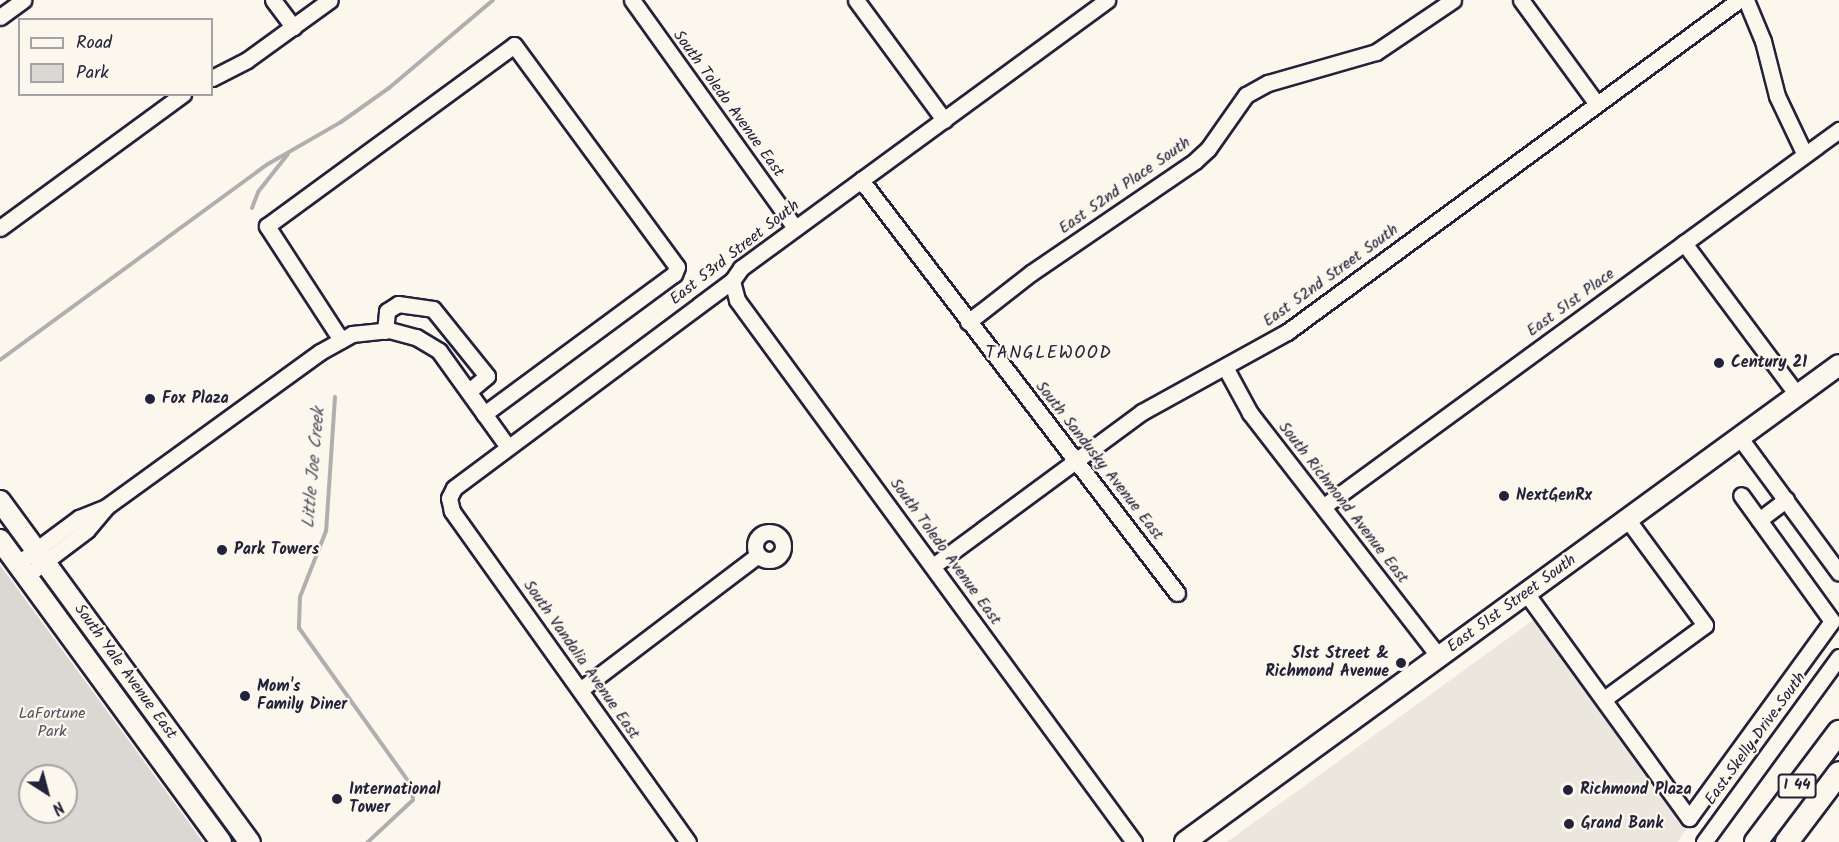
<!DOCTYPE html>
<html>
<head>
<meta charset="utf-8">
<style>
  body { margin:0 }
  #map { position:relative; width:1839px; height:842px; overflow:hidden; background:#fbf7ec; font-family:Kalam,sans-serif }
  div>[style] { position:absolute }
  .built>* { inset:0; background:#ebe7df }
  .green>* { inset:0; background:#dbd8d3 }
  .stream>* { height:4px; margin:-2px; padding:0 2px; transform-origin:2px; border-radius:2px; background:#b1aeb0 }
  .roads { filter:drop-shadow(2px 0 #22223b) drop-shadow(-2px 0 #22223b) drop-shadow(0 2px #22223b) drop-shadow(0 -2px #22223b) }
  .minor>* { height:15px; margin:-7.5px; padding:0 7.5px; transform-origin:7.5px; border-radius:7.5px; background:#fbf7ec }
  .minor>.ring { margin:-7.5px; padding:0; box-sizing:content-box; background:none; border:15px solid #fbf7ec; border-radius:50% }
  .major>* { height:20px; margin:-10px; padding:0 10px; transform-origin:10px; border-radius:10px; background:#fbf7ec }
  .highway>* { height:22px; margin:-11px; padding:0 11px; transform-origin:11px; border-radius:11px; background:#fbf7ec }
  .dots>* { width:16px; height:16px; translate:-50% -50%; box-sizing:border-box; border:3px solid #fbf7ec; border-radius:50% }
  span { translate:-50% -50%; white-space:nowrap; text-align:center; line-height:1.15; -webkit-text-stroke:4.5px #fbf7ec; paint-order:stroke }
  .shield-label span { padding:2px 4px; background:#fbf7ec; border:2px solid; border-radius:4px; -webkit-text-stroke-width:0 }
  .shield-label { font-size:15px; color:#22223b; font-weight:700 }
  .street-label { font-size:16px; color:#22223b }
  .poi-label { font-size:16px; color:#22223b; font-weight:700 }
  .left { translate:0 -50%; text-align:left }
  .right { translate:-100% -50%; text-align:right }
  .park-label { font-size:16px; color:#505061 }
  .neighbourhood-label { font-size:18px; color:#22223b; letter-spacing:1.5px }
  .water-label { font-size:18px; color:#545364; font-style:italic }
  .legend { position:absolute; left:18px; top:18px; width:195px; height:78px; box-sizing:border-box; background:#fbf7ec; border:2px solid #a4a2a5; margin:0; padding:8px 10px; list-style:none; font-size:18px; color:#22223b }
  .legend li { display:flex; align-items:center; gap:12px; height:30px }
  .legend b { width:30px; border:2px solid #a4a2a5 }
  .north { position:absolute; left:18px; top:764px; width:60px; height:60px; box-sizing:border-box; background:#fbf7ec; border:2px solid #a4a2a5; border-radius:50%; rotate:144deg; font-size:16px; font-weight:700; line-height:24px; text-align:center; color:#22223b }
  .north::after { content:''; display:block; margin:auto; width:21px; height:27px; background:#22223b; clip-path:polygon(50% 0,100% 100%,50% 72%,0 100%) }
</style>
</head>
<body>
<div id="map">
  <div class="built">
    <div style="clip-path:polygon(1536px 618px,1686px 829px,1678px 842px,1227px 842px)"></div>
  </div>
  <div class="green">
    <div style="clip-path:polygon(evenodd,0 565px,203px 842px,0 842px,0 565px,30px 776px,66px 776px,66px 812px,30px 812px,30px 776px)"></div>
  </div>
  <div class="stream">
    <div style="left:252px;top:208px;width:17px;rotate:-69deg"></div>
    <div style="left:258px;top:192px;width:48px;rotate:-51.7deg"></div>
    <div style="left:0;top:360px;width:332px;rotate:-36.2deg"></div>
    <div style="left:268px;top:164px;width:84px;rotate:-29.9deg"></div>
    <div style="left:341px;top:122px;width:59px;rotate:-35.3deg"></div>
    <div style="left:389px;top:88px;width:136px;rotate:-40.2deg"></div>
    <div style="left:335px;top:397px;width:134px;rotate:93.8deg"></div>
    <div style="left:326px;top:531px;width:71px;rotate:111.5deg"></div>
    <div style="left:300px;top:597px;width:31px;rotate:92deg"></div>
    <div style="left:299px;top:628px;width:193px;rotate:54.5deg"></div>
    <div style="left:411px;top:785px;width:15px;rotate:82deg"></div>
    <div style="left:413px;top:800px;width:62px;rotate:137deg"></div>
  </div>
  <div class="roads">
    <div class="minor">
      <div style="left:273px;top:0;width:34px;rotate:53deg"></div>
      <div style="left:632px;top:0;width:280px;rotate:54.4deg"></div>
      <div style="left:856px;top:0;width:149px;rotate:53.7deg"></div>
      <div style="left:1521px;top:0;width:127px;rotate:53.9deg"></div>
      <div style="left:1746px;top:0;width:44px;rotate:67.5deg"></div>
      <div style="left:1763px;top:41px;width:57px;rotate:75.7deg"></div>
      <div style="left:1777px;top:96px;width:65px;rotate:64.6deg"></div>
      <div style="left:0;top:17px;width:29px;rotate:-36deg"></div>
      <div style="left:212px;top:78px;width:39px;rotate:-27deg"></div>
      <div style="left:247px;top:60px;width:102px;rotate:-35.9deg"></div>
      <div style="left:861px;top:180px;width:520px;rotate:52.58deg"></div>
      <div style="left:0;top:228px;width:227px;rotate:-36.2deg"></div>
      <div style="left:1684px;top:243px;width:191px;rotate:53.3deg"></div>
      <div style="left:732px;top:281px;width:20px;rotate:75deg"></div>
      <div style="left:737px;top:300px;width:672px;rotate:53.78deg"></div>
      <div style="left:968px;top:322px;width:80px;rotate:-37.9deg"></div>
      <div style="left:1031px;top:273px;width:199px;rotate:-34.3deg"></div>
      <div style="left:1195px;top:161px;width:18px;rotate:-43deg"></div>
      <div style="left:1208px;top:149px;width:66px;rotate:-54.9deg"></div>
      <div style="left:1246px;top:95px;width:25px;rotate:-29deg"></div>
      <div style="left:1268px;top:83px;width:112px;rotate:-16deg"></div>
      <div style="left:1376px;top:52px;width:93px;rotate:-34deg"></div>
      <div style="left:385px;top:331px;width:20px;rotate:-84deg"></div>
      <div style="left:387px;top:311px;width:13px;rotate:-32deg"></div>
      <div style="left:398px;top:304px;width:35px;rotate:8deg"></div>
      <div style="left:433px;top:309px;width:86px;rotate:51.1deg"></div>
      <div style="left:487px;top:376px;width:23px;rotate:140deg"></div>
      <div style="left:341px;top:340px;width:136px;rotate:-123deg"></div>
      <div style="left:267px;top:226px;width:306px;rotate:-36.2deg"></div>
      <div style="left:514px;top:45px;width:275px;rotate:53.7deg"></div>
      <div style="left:677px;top:267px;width:8px;rotate:113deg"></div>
      <div style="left:674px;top:274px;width:236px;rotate:143.6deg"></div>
      <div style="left:1225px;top:367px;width:52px;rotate:61.5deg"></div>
      <div style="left:1250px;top:413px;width:309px;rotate:52.2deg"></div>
      <div style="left:1740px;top:438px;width:167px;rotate:53.7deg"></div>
      <div style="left:1324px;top:506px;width:638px;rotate:-36.13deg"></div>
      <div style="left:1759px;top:520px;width:34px;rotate:-37deg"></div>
      <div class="ring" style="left:755px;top:532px;width:13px;height:13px"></div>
      <div style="left:17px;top:564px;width:77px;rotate:-36.6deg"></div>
      <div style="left:79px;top:518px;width:27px;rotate:-22deg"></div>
      <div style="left:933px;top:566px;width:260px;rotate:-36.4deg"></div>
      <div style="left:1142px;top:412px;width:166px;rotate:-28.9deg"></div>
      <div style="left:1287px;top:332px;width:561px;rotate:-36.3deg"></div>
      <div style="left:26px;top:576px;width:76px;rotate:-37deg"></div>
      <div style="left:87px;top:530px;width:30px;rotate:-50deg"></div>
      <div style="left:106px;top:507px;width:264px;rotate:-35.9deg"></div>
      <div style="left:320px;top:352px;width:37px;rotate:-29deg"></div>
      <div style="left:352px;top:334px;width:37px;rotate:-6deg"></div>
      <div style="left:389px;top:330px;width:28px;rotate:15deg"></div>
      <div style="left:416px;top:337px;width:27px;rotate:31deg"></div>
      <div style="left:439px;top:351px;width:118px;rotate:54.3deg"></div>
      <div style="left:1526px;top:593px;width:278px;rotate:54.1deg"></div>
      <div style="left:1689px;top:818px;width:243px;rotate:-54deg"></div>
      <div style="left:1832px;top:621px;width:155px;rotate:-125.8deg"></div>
      <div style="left:580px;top:690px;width:223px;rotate:-37.2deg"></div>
      <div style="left:1604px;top:699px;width:125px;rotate:-36.2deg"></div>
      <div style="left:1705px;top:625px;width:130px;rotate:-126.3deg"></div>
      <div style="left:688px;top:842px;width:407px;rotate:-125.5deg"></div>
      <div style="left:452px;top:511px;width:13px;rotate:-103deg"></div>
      <div style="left:449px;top:498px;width:11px;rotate:-63deg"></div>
      <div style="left:454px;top:488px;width:347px;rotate:-36.7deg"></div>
      <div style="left:732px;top:281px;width:16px;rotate:-55deg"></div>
      <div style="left:741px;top:268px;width:454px;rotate:-36.2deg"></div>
      <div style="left:1704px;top:842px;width:229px;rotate:-53.9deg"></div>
    </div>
    <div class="major">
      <div style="left:0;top:501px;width:423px;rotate:53.8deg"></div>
      <div style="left:0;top:540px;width:374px;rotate:53.8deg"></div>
      <div style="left:1185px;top:842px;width:809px;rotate:-36.11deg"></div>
    </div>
    <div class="highway">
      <div style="left:1756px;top:842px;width:138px;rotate:-53deg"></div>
      <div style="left:1787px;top:842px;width:86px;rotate:-53deg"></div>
    </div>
  </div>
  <div class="dots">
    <div style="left:1719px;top:363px;background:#22223b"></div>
    <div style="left:150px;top:399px;background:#22223b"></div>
    <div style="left:1504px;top:496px;background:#22223b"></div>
    <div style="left:222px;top:550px;background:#22223b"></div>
    <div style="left:1401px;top:663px;background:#22223b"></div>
    <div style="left:245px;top:696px;background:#22223b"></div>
    <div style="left:1568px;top:790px;background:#22223b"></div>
    <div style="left:337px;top:799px;background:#22223b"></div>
    <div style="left:1569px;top:824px;background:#22223b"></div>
  </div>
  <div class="shield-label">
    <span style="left:1797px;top:786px">I 44</span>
  </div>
  <div class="street-label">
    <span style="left:728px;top:104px;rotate:54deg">South Toledo Avenue East</span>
    <span style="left:1125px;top:186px;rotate:-35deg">East 52nd Place South</span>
    <span style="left:735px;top:253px;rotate:-38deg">East 53rd Street South</span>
    <span style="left:1331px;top:276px;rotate:-36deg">East 52nd Street South</span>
    <span style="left:1571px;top:303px;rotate:-36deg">East 51st Place</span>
    <span style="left:1099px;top:461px;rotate:52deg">South Sandusky Avenue East</span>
    <span style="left:1343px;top:503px;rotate:52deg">South Richmond Avenue East</span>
    <span style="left:945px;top:552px;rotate:54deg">South Toledo Avenue East</span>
    <span style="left:1512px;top:604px;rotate:-36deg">East 51st Street South</span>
    <span style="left:581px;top:660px;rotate:55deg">South Vandalia Avenue East</span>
    <span style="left:125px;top:672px;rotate:54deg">South Yale Avenue East</span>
    <span style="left:1756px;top:739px;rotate:-54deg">East Skelly Drive South</span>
  </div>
  <div class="poi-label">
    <span class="left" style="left:1731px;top:363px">Century 21</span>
    <span class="left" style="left:162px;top:399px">Fox Plaza</span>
    <span class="left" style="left:1516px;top:496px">NextGenRx</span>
    <span class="left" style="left:234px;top:550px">Park Towers</span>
    <span class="right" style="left:1389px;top:663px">51st Street &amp;<br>Richmond Avenue</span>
    <span class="left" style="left:257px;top:696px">Mom's<br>Family Diner</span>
    <span class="left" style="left:349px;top:799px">International<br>Tower</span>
    <span class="left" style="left:1580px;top:790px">Richmond Plaza</span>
    <span class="left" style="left:1581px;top:824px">Grand Bank</span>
  </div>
  <div class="park-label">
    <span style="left:52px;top:723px">LaFortune<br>Park</span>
  </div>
  <div class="neighbourhood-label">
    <span style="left:1049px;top:354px">TANGLEWOOD</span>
  </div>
  <div class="water-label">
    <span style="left:315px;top:468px;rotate:-85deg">Little Joe Creek</span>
  </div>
  <ul class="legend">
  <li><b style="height:8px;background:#fbf7ec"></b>Road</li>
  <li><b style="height:16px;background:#dbd8d3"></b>Park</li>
  </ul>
  <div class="north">N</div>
</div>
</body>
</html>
